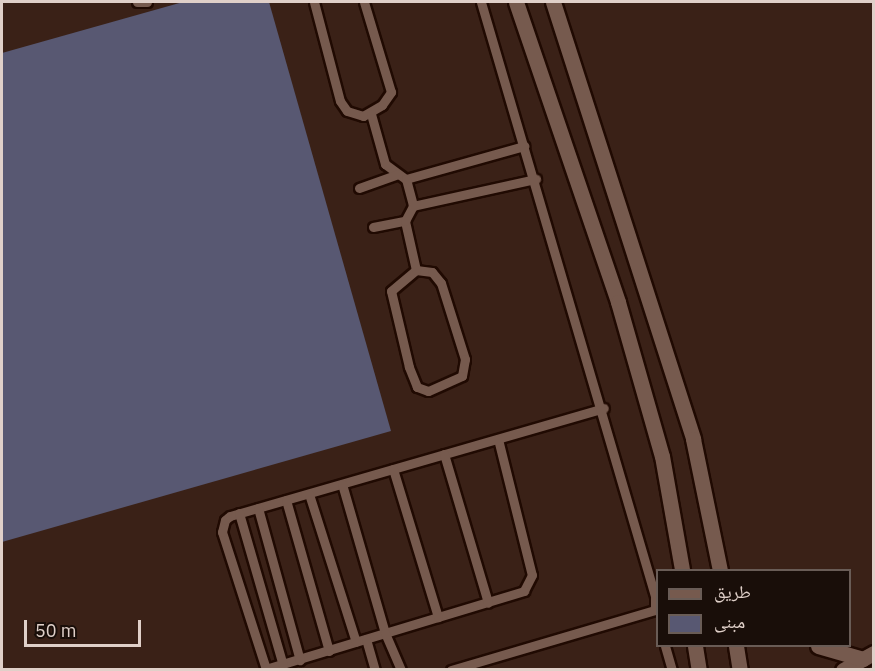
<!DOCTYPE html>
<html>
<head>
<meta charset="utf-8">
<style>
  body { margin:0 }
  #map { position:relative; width:875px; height:671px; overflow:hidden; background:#3a2117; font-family:"IBM Plex Sans","Noto Naskh Arabic",sans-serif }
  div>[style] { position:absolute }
  .building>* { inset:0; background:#585872 }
  .roads { filter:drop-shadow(2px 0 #200a02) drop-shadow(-2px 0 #200a02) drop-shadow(0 2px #200a02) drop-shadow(0 -2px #200a02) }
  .service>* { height:9px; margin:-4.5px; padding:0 4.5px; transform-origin:4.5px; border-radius:4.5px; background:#765a4e }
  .minor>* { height:15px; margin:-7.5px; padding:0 7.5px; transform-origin:7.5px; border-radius:7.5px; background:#765a4e }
  .tertiary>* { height:15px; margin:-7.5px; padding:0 7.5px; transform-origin:7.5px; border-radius:7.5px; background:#765a4e }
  span { translate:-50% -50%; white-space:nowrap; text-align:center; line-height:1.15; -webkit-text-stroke:4.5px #190e09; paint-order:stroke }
  .frame { position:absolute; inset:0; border:3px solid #e0d0c9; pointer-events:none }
  .legend { position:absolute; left:656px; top:569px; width:195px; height:78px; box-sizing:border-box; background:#190e09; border:2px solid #695c56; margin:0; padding:8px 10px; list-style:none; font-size:18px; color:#e0d0c9 }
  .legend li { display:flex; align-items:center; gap:12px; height:30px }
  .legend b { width:30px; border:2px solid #695c56 }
  .scale { position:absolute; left:24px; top:620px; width:117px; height:27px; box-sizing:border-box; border:3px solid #e0d0c9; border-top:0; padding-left:8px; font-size:18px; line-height:21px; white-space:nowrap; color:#e0d0c9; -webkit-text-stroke:4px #190e09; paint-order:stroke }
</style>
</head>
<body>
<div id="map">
  <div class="building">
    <div style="clip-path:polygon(183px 2px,269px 2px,391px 431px,2px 542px,2px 53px)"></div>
  </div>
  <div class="roads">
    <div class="service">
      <div style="left:137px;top:2px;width:10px"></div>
      <div style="left:314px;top:2px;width:102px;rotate:75.3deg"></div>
      <div style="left:340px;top:101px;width:12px;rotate:55deg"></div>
      <div style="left:347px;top:111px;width:17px;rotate:17deg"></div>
      <div style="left:363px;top:116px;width:22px;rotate:-30deg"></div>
      <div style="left:382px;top:105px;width:16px;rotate:-55deg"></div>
      <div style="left:391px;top:92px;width:94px;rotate:-106.7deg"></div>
      <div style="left:371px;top:114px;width:52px;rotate:74.4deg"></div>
      <div style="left:385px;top:164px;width:26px;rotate:36deg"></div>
      <div style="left:406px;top:179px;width:123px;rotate:-15.6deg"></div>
      <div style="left:406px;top:179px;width:28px;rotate:75deg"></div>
      <div style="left:359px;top:188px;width:41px;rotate:-19.7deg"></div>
      <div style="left:373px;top:227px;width:33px;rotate:-11deg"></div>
      <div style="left:416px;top:270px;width:16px;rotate:7deg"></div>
      <div style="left:432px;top:272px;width:14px;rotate:51deg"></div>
      <div style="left:441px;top:283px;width:80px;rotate:72.5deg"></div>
      <div style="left:465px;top:359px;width:17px;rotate:100deg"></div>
      <div style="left:462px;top:376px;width:37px;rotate:156deg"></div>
      <div style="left:428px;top:391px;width:12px;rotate:-160deg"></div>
      <div style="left:417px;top:387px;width:22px;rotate:-112deg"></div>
      <div style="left:409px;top:367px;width:78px;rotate:-103.3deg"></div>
      <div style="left:391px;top:291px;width:33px;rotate:-40deg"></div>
      <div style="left:416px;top:270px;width:50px;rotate:-102.7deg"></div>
      <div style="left:405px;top:221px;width:17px;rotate:-62deg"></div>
      <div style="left:413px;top:206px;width:126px;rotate:-12.4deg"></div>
      <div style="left:498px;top:439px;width:140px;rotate:76deg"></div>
      <div style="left:532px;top:575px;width:18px;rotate:117deg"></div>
      <div style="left:524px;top:591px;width:270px;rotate:163.2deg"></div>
      <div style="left:266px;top:669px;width:144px;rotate:-107.8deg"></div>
      <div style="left:222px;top:532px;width:12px;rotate:-76deg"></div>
      <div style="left:225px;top:520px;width:6px;rotate:-39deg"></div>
      <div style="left:230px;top:516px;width:389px;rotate:-16.1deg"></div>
      <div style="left:444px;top:454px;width:155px;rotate:73.5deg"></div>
      <div style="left:393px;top:469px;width:155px;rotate:73.1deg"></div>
      <div style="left:342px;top:484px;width:155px;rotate:73.9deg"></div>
      <div style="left:385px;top:633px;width:40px;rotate:66.6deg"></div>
      <div style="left:309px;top:494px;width:155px;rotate:72.4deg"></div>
      <div style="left:286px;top:500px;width:157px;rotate:74.1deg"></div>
      <div style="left:258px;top:508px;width:158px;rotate:74.6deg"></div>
      <div style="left:239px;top:513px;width:158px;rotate:73.9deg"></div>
      <div style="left:366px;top:639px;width:32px;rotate:74deg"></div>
      <div style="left:665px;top:646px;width:25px;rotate:74deg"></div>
      <div style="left:451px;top:670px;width:213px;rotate:-16.4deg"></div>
      <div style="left:655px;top:610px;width:14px;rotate:-90deg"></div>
      <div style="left:655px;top:596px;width:619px;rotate:-106.33deg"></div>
    </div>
    <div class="minor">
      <div style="left:843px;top:670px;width:35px;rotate:-29deg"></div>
    </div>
    <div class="tertiary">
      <div style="left:516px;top:2px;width:317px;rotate:71.2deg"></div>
      <div style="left:618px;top:302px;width:160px;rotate:74.1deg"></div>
      <div style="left:662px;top:456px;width:116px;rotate:80deg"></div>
      <div style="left:553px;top:2px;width:459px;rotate:72.2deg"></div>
      <div style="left:693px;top:439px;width:134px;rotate:78.4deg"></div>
      <div style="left:695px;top:646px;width:24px;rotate:81deg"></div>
      <div style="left:736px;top:646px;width:24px;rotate:81deg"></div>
      <div style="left:818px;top:646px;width:47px;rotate:16.1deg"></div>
    </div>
  </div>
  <div class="frame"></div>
  <ul class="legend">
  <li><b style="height:8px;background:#765a4e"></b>طريق</li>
  <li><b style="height:16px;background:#585872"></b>مبنى</li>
  </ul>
  <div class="scale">50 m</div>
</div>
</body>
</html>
